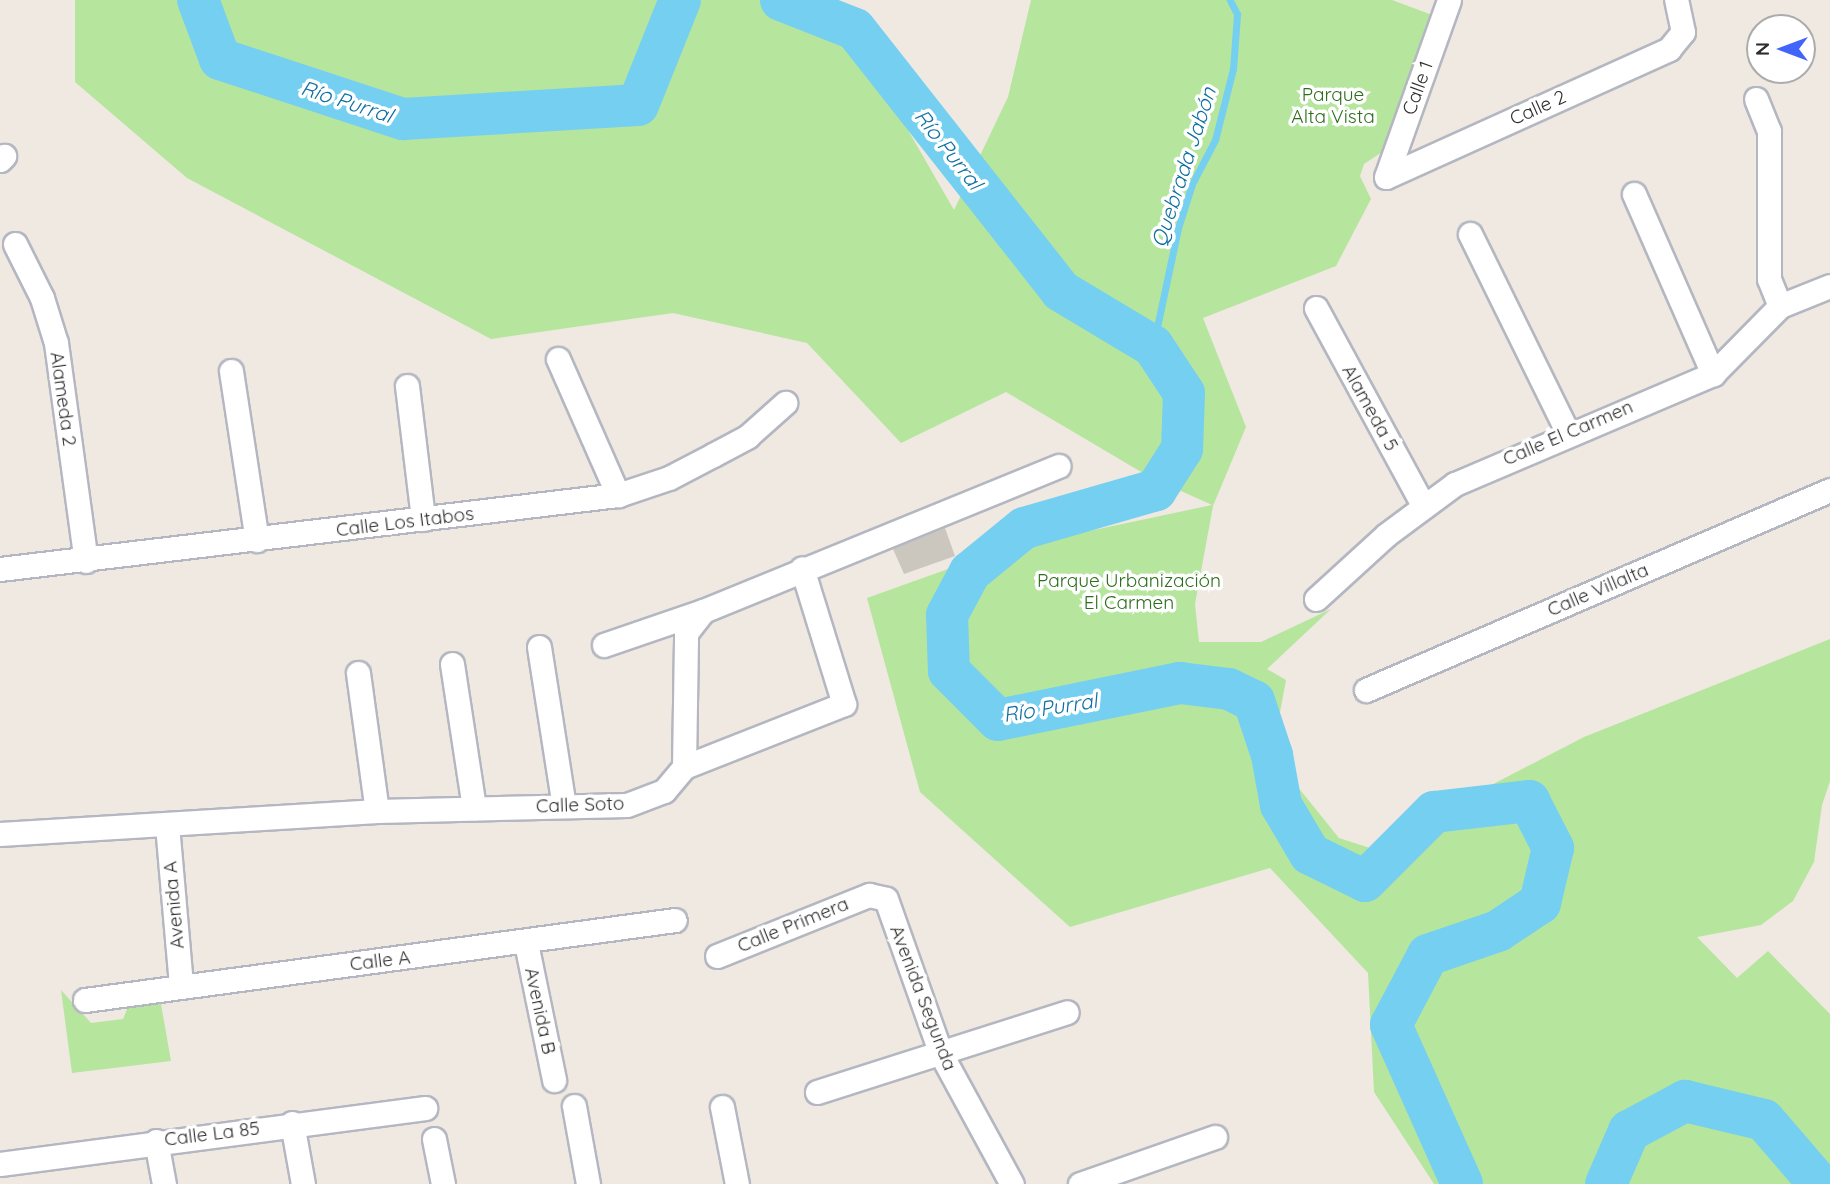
<!DOCTYPE html>
<html>
<head>
<meta charset="utf-8">
<style>
  body { margin:0 }
  #map { position:relative; width:1830px; height:1184px; overflow:hidden; background:#efe9e1; font-family:Quicksand,sans-serif }
  div>[style] { position:absolute }
  .green>* { inset:0; background:#b6e59e }
  .stream>* { height:7px; margin:-3.5px; padding:0 3.5px; transform-origin:3.5px; border-radius:3.5px; background:#75cff0 }
  .river>* { height:42px; margin:-21px; padding:0 21px; transform-origin:21px; border-radius:21px; background:#75cff0 }
  .building>* { inset:0; background:#cbc7bf }
  .roads { filter:drop-shadow(2px 0 #b4b7c1) drop-shadow(-2px 0 #b4b7c1) drop-shadow(0 2px #b4b7c1) drop-shadow(0 -2px #b4b7c1) }
  .minor>* { height:23px; margin:-11.5px; padding:0 11.5px; transform-origin:11.5px; border-radius:11.5px; background:#fff }
  span { translate:-50% -50%; white-space:nowrap; text-align:center; line-height:1.15; -webkit-text-stroke:7px #fff; paint-order:stroke }
  .street-label { font-size:19px; color:#2e2e2e }
  .park-label { font-size:19px; color:#2c6e1b }
  .water-label { font-size:21px; color:#0d6fa3; font-style:italic }
  .north { position:absolute; left:1746px; top:14px; width:70px; height:70px; box-sizing:border-box; background:#fff; border:2px solid #ababab; border-radius:50%; rotate:270deg; font-size:19px; font-weight:700; line-height:28px; text-align:center; color:#2e2e2e }
  .north::after { content:''; display:block; margin:auto; width:24px; height:32px; background:#4264fb; clip-path:polygon(50% 0,100% 100%,50% 72%,0 100%) }
</style>
</head>
<body>
<div id="map">
  <div class="green">
    <div style="clip-path:polygon(75px 0,833px 0,954px 210px,1008px 97px,1031px 0,1392px 0,1435px 16px,1382px 152px,1364px 164px,1360px 176px,1371px 199px,1336px 266px,1203px 318px,1246px 427px,1213px 506px,1195px 604px,1199px 642px,1261px 642px,1331px 609px,1267px 669px,1286px 680px,1272px 755px,1339px 838px,1370px 848px,1584px 737px,1830px 639px,1830px 781px,1822px 805px,1814px 862px,1793px 901px,1761px 925px,1697px 937px,1737px 978px,1768px 951px,1830px 1014px,1830px 1184px,1434px 1184px,1374px 1092px,1368px 973px,1270px 868px,1070px 927px,920px 792px,867px 598px,1004px 549px,1212px 505px,1148px 476px,1006px 392px,901px 443px,807px 343px,673px 313px,491px 339px,187px 178px,75px 82px)"></div>
    <div style="clip-path:polygon(61px 990px,91px 1023px,123px 1019px,128px 1007px,161px 1004px,171px 1061px,72px 1073px)"></div>
  </div>
  <div class="stream">
    <div style="left:1153px;top:346px;width:121px;rotate:-78deg"></div>
    <div style="left:1178px;top:228px;width:46px;rotate:-72.3deg"></div>
    <div style="left:1192px;top:184px;width:50px;rotate:-62.4deg"></div>
    <div style="left:1215px;top:140px;width:73px;rotate:-75.8deg"></div>
    <div style="left:1233px;top:69px;width:55px;rotate:-85.8deg"></div>
    <div style="left:1237px;top:14px;width:16px;rotate:-117deg"></div>
  </div>
  <div class="river">
    <div style="left:198px;top:0;width:63px;rotate:69.6deg"></div>
    <div style="left:220px;top:59px;width:193px;rotate:18.2deg"></div>
    <div style="left:403px;top:119px;width:235px;rotate:-3.4deg"></div>
    <div style="left:638px;top:105px;width:113px;rotate:-68.2deg"></div>
    <div style="left:781px;top:0;width:79px;rotate:21.4deg"></div>
    <div style="left:855px;top:29px;width:333px;rotate:51.8deg"></div>
    <div style="left:1061px;top:291px;width:107px;rotate:30.9deg"></div>
    <div style="left:1153px;top:346px;width:56px;rotate:56.6deg"></div>
    <div style="left:1184px;top:393px;width:56px;rotate:92deg"></div>
    <div style="left:1182px;top:449px;width:49px;rotate:122.4deg"></div>
    <div style="left:1156px;top:490px;width:137px;rotate:163.9deg"></div>
    <div style="left:1024px;top:528px;width:70px;rotate:140.8deg"></div>
    <div style="left:970px;top:572px;width:49px;rotate:118.1deg"></div>
    <div style="left:947px;top:615px;width:56px;rotate:88deg"></div>
    <div style="left:949px;top:671px;width:69px;rotate:45deg"></div>
    <div style="left:998px;top:720px;width:186px;rotate:-11.5deg"></div>
    <div style="left:1180px;top:683px;width:49px;rotate:7deg"></div>
    <div style="left:1229px;top:689px;width:28px;rotate:26deg"></div>
    <div style="left:1254px;top:701px;width:57px;rotate:71.6deg"></div>
    <div style="left:1272px;top:755px;width:51px;rotate:79.8deg"></div>
    <div style="left:1281px;top:805px;width:57px;rotate:59.4deg"></div>
    <div style="left:1310px;top:854px;width:61px;rotate:26.1deg"></div>
    <div style="left:1365px;top:881px;width:98px;rotate:-45deg"></div>
    <div style="left:1434px;top:812px;width:96px;rotate:-6.6deg"></div>
    <div style="left:1529px;top:801px;width:53px;rotate:62.9deg"></div>
    <div style="left:1553px;top:848px;width:57px;rotate:103.3deg"></div>
    <div style="left:1540px;top:903px;width:50px;rotate:146.3deg"></div>
    <div style="left:1498px;top:931px;width:74px;rotate:161.1deg"></div>
    <div style="left:1428px;top:955px;width:79px;rotate:117.9deg"></div>
    <div style="left:1391px;top:1025px;width:174px;rotate:65.9deg"></div>
    <div style="left:1606px;top:1184px;width:58px;rotate:-66.5deg"></div>
    <div style="left:1629px;top:1131px;width:64px;rotate:-28.2deg"></div>
    <div style="left:1685px;top:1101px;width:81px;rotate:13.5deg"></div>
    <div style="left:1764px;top:1120px;width:84px;rotate:49.3deg"></div>
  </div>
  <div class="building">
    <div style="clip-path:polygon(945px 528px,955px 556px,904px 574px,893px 549px)"></div>
  </div>
  <div class="roads">
    <div class="minor">
      <div style="left:1756px;top:99px;width:35px;rotate:68deg"></div>
      <div style="left:1769px;top:131px;width:148px;rotate:90deg"></div>
      <div style="left:1769px;top:279px;width:29px;rotate:68deg"></div>
      <div style="left:0;top:160px;width:6px;rotate:-45deg"></div>
      <div style="left:1386px;top:177px;width:311px;rotate:-24.3deg"></div>
      <div style="left:1669px;top:49px;width:22px;rotate:-51deg"></div>
      <div style="left:1683px;top:32px;width:33px;rotate:-102deg"></div>
      <div style="left:1386px;top:177px;width:188px;rotate:-70.4deg"></div>
      <div style="left:1634px;top:194px;width:197px;rotate:66.3deg"></div>
      <div style="left:1470px;top:234px;width:222px;rotate:63.8deg"></div>
      <div style="left:15px;top:244px;width:60px;rotate:63.4deg"></div>
      <div style="left:42px;top:298px;width:47px;rotate:72.7deg"></div>
      <div style="left:56px;top:343px;width:220px;rotate:82.2deg"></div>
      <div style="left:1316px;top:308px;width:226px;rotate:61.5deg"></div>
      <div style="left:558px;top:359px;width:149px;rotate:66.2deg"></div>
      <div style="left:231px;top:371px;width:171px;rotate:81.3deg"></div>
      <div style="left:407px;top:386px;width:134px;rotate:83.1deg"></div>
      <div style="left:0;top:569px;width:622px;rotate:-6.83deg"></div>
      <div style="left:618px;top:495px;width:54px;rotate:-18.4deg"></div>
      <div style="left:669px;top:478px;width:50px;rotate:-27.6deg"></div>
      <div style="left:713px;top:455px;width:40px;rotate:-28deg"></div>
      <div style="left:748px;top:436px;width:50px;rotate:-41.7deg"></div>
      <div style="left:1316px;top:599px;width:95px;rotate:-42.4deg"></div>
      <div style="left:1386px;top:535px;width:86px;rotate:-36.5deg"></div>
      <div style="left:1455px;top:484px;width:280px;rotate:-23.1deg"></div>
      <div style="left:1713px;top:374px;width:95px;rotate:-45.4deg"></div>
      <div style="left:1780px;top:306px;width:54px;rotate:-21.8deg"></div>
      <div style="left:604px;top:645px;width:105px;rotate:-19deg"></div>
      <div style="left:539px;top:647px;width:161px;rotate:81.1deg"></div>
      <div style="left:452px;top:664px;width:146px;rotate:81.3deg"></div>
      <div style="left:358px;top:673px;width:139px;rotate:82.2deg"></div>
      <div style="left:1366px;top:690px;width:505px;rotate:-23.32deg"></div>
      <div style="left:684px;top:767px;width:172px;rotate:-21.5deg"></div>
      <div style="left:844px;top:704px;width:142px;rotate:-107.2deg"></div>
      <div style="left:167px;top:825px;width:161px;rotate:85deg"></div>
      <div style="left:0;top:834px;width:378px;rotate:-3.5deg"></div>
      <div style="left:377px;top:811px;width:250px;rotate:-1.4deg"></div>
      <div style="left:627px;top:805px;width:40px;rotate:-21deg"></div>
      <div style="left:664px;top:791px;width:31px;rotate:-50deg"></div>
      <div style="left:684px;top:767px;width:134px;rotate:-89.1deg"></div>
      <div style="left:686px;top:633px;width:28px;rotate:-52deg"></div>
      <div style="left:703px;top:611px;width:384px;rotate:-22.2deg"></div>
      <div style="left:526px;top:943px;width:140px;rotate:78.4deg"></div>
      <div style="left:717px;top:956px;width:164px;rotate:-21.9deg"></div>
      <div style="left:869px;top:895px;width:17px;rotate:13deg"></div>
      <div style="left:886px;top:899px;width:164px;rotate:70.5deg"></div>
      <div style="left:941px;top:1054px;width:148px;rotate:61.4deg"></div>
      <div style="left:85px;top:1000px;width:595px;rotate:-7.72deg"></div>
      <div style="left:817px;top:1092px;width:262px;rotate:-17.7deg"></div>
      <div style="left:574px;top:1106px;width:79px;rotate:79.8deg"></div>
      <div style="left:722px;top:1107px;width:78px;rotate:79deg"></div>
      <div style="left:292px;top:1123px;width:62px;rotate:79.8deg"></div>
      <div style="left:434px;top:1139px;width:46px;rotate:78.7deg"></div>
      <div style="left:156px;top:1141px;width:44px;rotate:79.5deg"></div>
      <div style="left:0;top:1164px;width:429px;rotate:-7.5deg"></div>
      <div style="left:1080px;top:1184px;width:143px;rotate:-19.2deg"></div>
    </div>
  </div>
  <div class="street-label">
    <span style="left:1418px;top:88px;rotate:-70deg">Calle 1</span>
    <span style="left:1538px;top:108px;rotate:-24deg">Calle 2</span>
    <span style="left:63px;top:399px;rotate:82deg">Alameda 2</span>
    <span style="left:1370px;top:408px;rotate:61deg">Alameda 5</span>
    <span style="left:1568px;top:433px;rotate:-23deg">Calle El Carmen</span>
    <span style="left:405px;top:522px;rotate:-7deg">Calle Los Itabos</span>
    <span style="left:1598px;top:590px;rotate:-23deg">Calle Villalta</span>
    <span style="left:580px;top:805px;rotate:-2deg">Calle Soto</span>
    <span style="left:174px;top:905px;rotate:-95deg">Avenida A</span>
    <span style="left:793px;top:925px;rotate:-22deg">Calle Primera</span>
    <span style="left:380px;top:961px;rotate:-7deg">Calle A</span>
    <span style="left:923px;top:998px;rotate:69deg">Avenida Segunda</span>
    <span style="left:540px;top:1011px;rotate:78deg">Avenida B</span>
    <span style="left:212px;top:1134px;rotate:-7deg">Calle La 85</span>
  </div>
  <div class="park-label">
    <span style="left:1333px;top:106px">Parque<br>Alta Vista</span>
    <span style="left:1129px;top:592px">Parque Urbanización<br>El Carmen</span>
  </div>
  <div class="water-label">
    <span style="left:347px;top:101px;rotate:18deg">Río Purral</span>
    <span style="left:949px;top:149px;rotate:52deg">Río Purral</span>
    <span style="left:1183px;top:167px;rotate:-72deg">Quebrada Jabón</span>
    <span style="left:1050px;top:707px;rotate:-9deg">Río Purral</span>
  </div>
  <div class="north">N</div>
</div>
</body>
</html>
